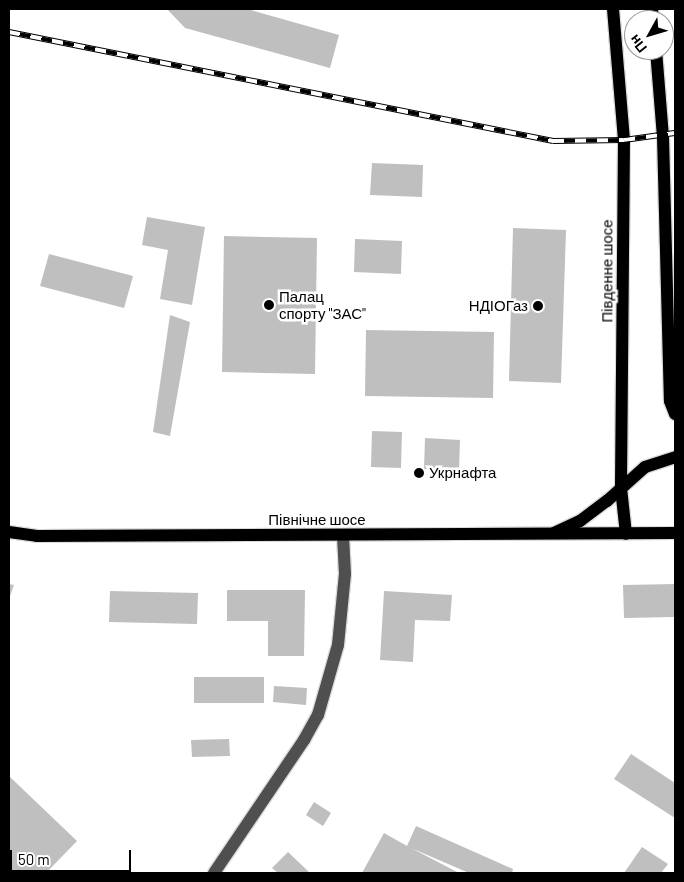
<!DOCTYPE html>
<html>
<head>
<meta charset="utf-8">
<style>
  body { margin:0 }
  #map { position:relative; width:684px; height:882px; overflow:hidden; background:#fff; font-family:Barlow,sans-serif }
  div>[style] { position:absolute }
  .building>* { inset:0; background:#bfbfbf }
  .roads { filter:drop-shadow(1px 0 #dbdbdb) drop-shadow(-1px 0 #dbdbdb) drop-shadow(0 1px #dbdbdb) drop-shadow(0 -1px #dbdbdb) }
  .minor>* { height:12px; margin:-6px; padding:0 6px; transform-origin:6px; border-radius:6px; background:#4f4f4f }
  .major>* { height:12px; margin:-6px; padding:0 6px; transform-origin:6px; border-radius:6px; background:#000 }
  .rail>* { height:5.5px; margin-top:-2.75px; transform-origin:0; background:repeating-linear-gradient(90deg,#fff 0 11px,#000 0 22px); box-sizing:border-box; border-block:1px solid #000 }
  .dots>* { width:14px; height:14px; translate:-50% -50%; box-sizing:border-box; border:2px solid #fff; border-radius:50% }
  span { translate:-50% -50%; white-space:nowrap; text-align:center; line-height:1.15; -webkit-text-stroke:5px #fff; paint-order:stroke }
  .street-label { font-size:15px; color:#000 }
  .poi-label { font-size:15px; color:#000 }
  .left { translate:0 -50%; text-align:left }
  .right { translate:-100% -50%; text-align:right }
  .frame { position:absolute; inset:0; border:10px solid #000; pointer-events:none }
  .north { position:absolute; left:624px; top:10px; width:50px; height:50px; box-sizing:border-box; background:#fff; border:1px solid #999; border-radius:50%; rotate:231deg; font-size:14px; font-weight:700; line-height:20px; text-align:center; color:#000 }
  .north::after { content:''; display:block; margin:auto; width:18px; height:22px; background:#000; clip-path:polygon(50% 0,100% 100%,50% 72%,0 100%) }
  .scale { position:absolute; left:10px; top:850px; width:121px; height:22px; box-sizing:border-box; border:2px solid #000; border-top:0; padding-left:6px; font-size:15px; line-height:18px; white-space:nowrap; color:#000; -webkit-text-stroke:4px #fff; paint-order:stroke }
</style>
</head>
<body>
<div id="map">
  <div class="building">
    <div style="clip-path:polygon(167px 9px,247px 9px,339px 35px,330px 68px,185px 28px)"></div>
    <div style="clip-path:polygon(372px 163px,423px 165px,422px 197px,370px 195px)"></div>
    <div style="clip-path:polygon(147px 217px,205px 227px,192px 305px,160px 299px,168px 250px,142px 245px)"></div>
    <div style="clip-path:polygon(513px 228px,566px 230px,561px 383px,509px 381px)"></div>
    <div style="clip-path:polygon(224px 236px,317px 238px,315px 374px,222px 372px)"></div>
    <div style="clip-path:polygon(355px 239px,402px 241px,401px 274px,354px 272px)"></div>
    <div style="clip-path:polygon(49px 254px,133px 276px,124px 308px,40px 286px)"></div>
    <div style="clip-path:polygon(170px 315px,190px 322px,170px 436px,153px 432px)"></div>
    <div style="clip-path:polygon(366px 330px,494px 332px,493px 398px,365px 396px)"></div>
    <div style="clip-path:polygon(372px 431px,402px 432px,401px 468px,371px 467px)"></div>
    <div style="clip-path:polygon(425px 438px,460px 440px,459px 470px,424px 469px)"></div>
    <div style="clip-path:polygon(9px 584px,14px 585px,9px 599px)"></div>
    <div style="clip-path:polygon(675px 584px,675px 617px,624px 618px,623px 585px)"></div>
    <div style="clip-path:polygon(227px 590px,305px 590px,304px 656px,268px 656px,268px 621px,227px 621px)"></div>
    <div style="clip-path:polygon(110px 591px,198px 593px,197px 624px,109px 622px)"></div>
    <div style="clip-path:polygon(384px 591px,452px 595px,450px 621px,415px 620px,413px 662px,380px 660px)"></div>
    <div style="clip-path:polygon(194px 677px,264px 677px,264px 703px,194px 703px)"></div>
    <div style="clip-path:polygon(274px 686px,307px 688px,306px 705px,273px 702px)"></div>
    <div style="clip-path:polygon(229px 739px,230px 756px,192px 757px,191px 740px)"></div>
    <div style="clip-path:polygon(631px 754px,675px 783px,675px 818px,614px 779px)"></div>
    <div style="clip-path:polygon(9px 776px,77px 841px,46px 873px,9px 873px)"></div>
    <div style="clip-path:polygon(314px 802px,331px 813px,323px 826px,306px 815px)"></div>
    <div style="clip-path:polygon(416px 826px,513px 869px,512px 873px,469px 873px,411px 848px,459px 873px,362px 873px,384px 833px,407px 846px)"></div>
    <div style="clip-path:polygon(642px 847px,668px 864px,661px 873px,624px 873px)"></div>
    <div style="clip-path:polygon(288px 852px,310px 873px,278px 873px,272px 868px)"></div>
  </div>
  <div class="roads">
    <div class="minor">
      <div style="left:214px;top:873px;width:161px;rotate:-55.9deg"></div>
      <div style="left:304px;top:740px;width:29px;rotate:-61deg"></div>
      <div style="left:318px;top:715px;width:73px;rotate:-74.1deg"></div>
      <div style="left:338px;top:645px;width:71px;rotate:-84.4deg"></div>
      <div style="left:345px;top:574px;width:38px;rotate:-93deg"></div>
    </div>
    <div class="major">
      <div style="left:613px;top:9px;width:131px;rotate:85.2deg"></div>
      <div style="left:624px;top:140px;width:348px;rotate:90.5deg"></div>
      <div style="left:621px;top:488px;width:46px;rotate:83.8deg"></div>
      <div style="left:652px;top:9px;width:11px;rotate:85deg"></div>
      <div style="left:656px;top:50px;width:87px;rotate:85.4deg"></div>
      <div style="left:663px;top:137px;width:264px;rotate:88.5deg"></div>
      <div style="left:670px;top:401px;width:14px;rotate:69deg"></div>
      <div style="left:9px;top:532px;width:28px;rotate:8deg"></div>
      <div style="left:37px;top:536px;width:638px;rotate:-0.27deg"></div>
      <div style="left:554px;top:533px;width:29px;rotate:-25deg"></div>
      <div style="left:580px;top:521px;width:34px;rotate:-37deg"></div>
      <div style="left:607px;top:501px;width:51px;rotate:-41.8deg"></div>
      <div style="left:645px;top:467px;width:32px;rotate:-18deg"></div>
    </div>
  </div>
  <div class="rail">
    <div style="left:9px;top:32px;width:555px;rotate:11.33deg"></div>
    <div style="left:553px;top:141px;width:71px;rotate:-0.8deg"></div>
    <div style="left:624px;top:140px;width:51px;rotate:-7.8deg"></div>
  </div>
  <div class="dots">
    <div style="left:269px;top:305px;background:#000"></div>
    <div style="left:538px;top:306px;background:#000"></div>
    <div style="left:419px;top:473px;background:#000"></div>
  </div>
  <div class="street-label">
    <span style="left:607px;top:271px;rotate:-90deg">Південне шосе</span>
    <span style="left:317px;top:520px">Північне шосе</span>
  </div>
  <div class="poi-label">
    <span class="left" style="left:279px;top:305px">Палац<br>спорту "ЗАС"</span>
    <span class="right" style="left:528px;top:306px">НДІОГаз</span>
    <span class="left" style="left:429px;top:473px">Укрнафта</span>
  </div>
  <div class="frame"></div>
  <div class="north">Пн</div>
  <div class="scale">50 m</div>
</div>
</body>
</html>
